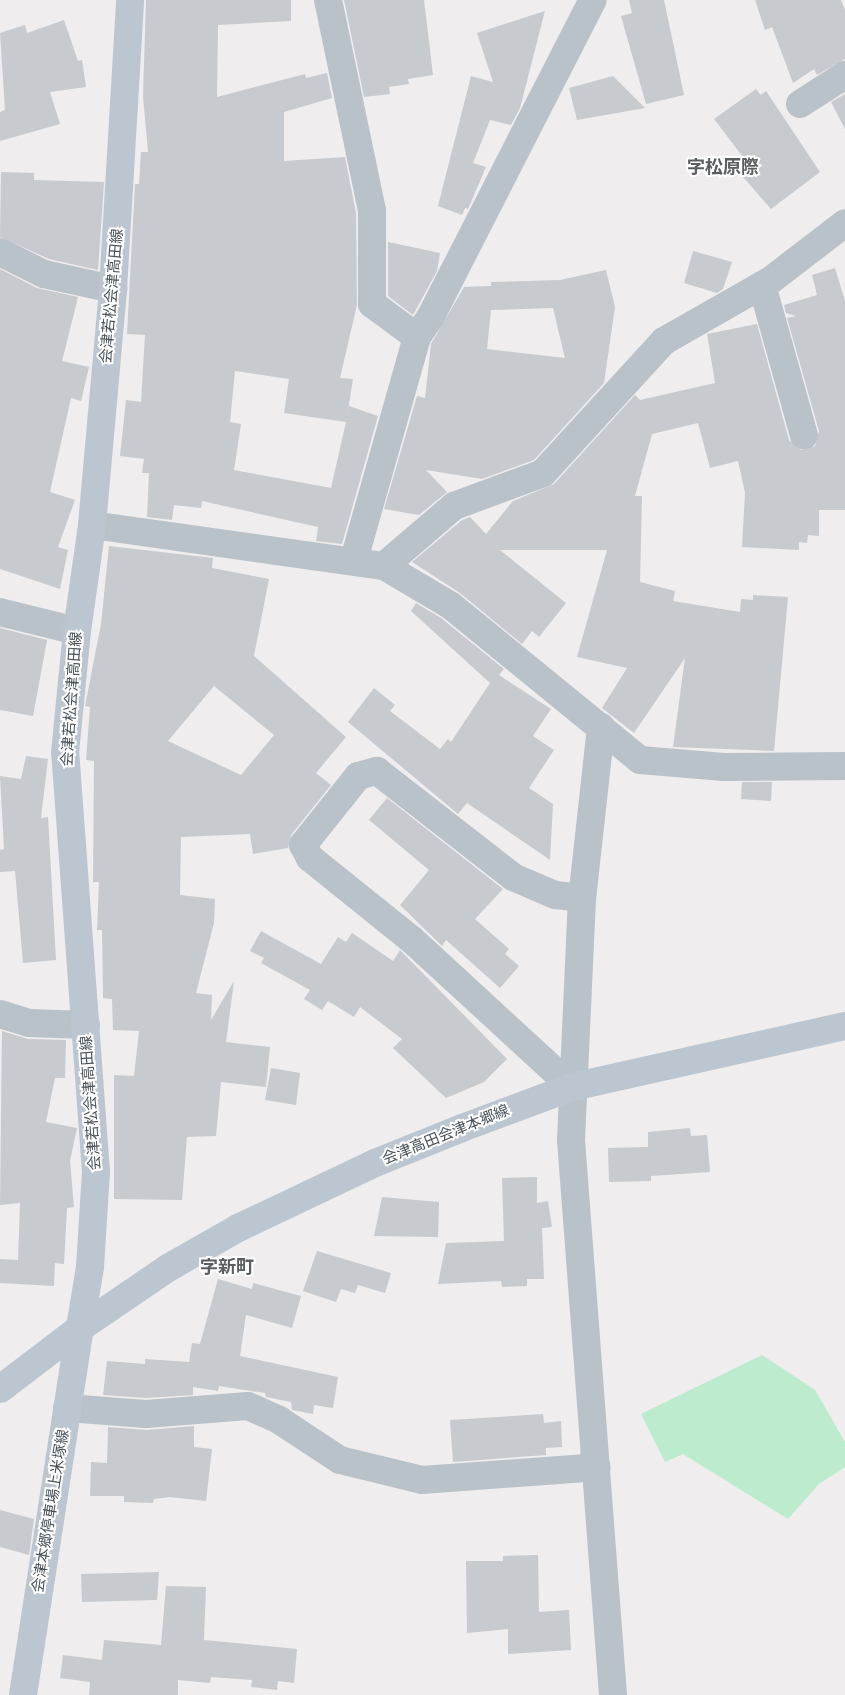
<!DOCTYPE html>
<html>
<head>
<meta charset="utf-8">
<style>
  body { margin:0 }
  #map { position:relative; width:845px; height:1695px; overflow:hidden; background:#efeded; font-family:"Varela Round","Noto Sans JP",sans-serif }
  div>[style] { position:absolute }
  .green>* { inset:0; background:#bdebcd }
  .building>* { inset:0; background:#c7cacf }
  .street>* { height:28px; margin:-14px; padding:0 14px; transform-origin:14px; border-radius:14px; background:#b9c2c9 }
  .secondary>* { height:28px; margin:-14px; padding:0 14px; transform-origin:14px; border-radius:14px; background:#bbc6d0 }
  span { translate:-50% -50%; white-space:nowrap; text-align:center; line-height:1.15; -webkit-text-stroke:4px #fff; paint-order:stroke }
  .street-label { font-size:15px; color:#465159 }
  .quarter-label { font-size:18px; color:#5a5e61; font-weight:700 }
</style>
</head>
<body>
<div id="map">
  <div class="green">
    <div style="clip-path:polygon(762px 1355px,815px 1390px,845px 1442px,845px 1467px,819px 1484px,788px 1519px,683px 1454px,665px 1462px,641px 1414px)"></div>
  </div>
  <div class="building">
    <div style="clip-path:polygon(evenodd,146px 0,291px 0,291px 21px,218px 25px,217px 97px,305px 74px,306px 78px,327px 73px,332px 98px,284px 112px,284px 161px,345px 157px,356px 213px,357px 305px,340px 378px,353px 379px,347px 417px,349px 406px,378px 416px,342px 544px,316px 541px,318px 527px,202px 501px,201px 508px,174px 505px,172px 520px,147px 517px,149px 473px,142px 473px,144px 459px,120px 456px,126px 400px,141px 402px,145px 335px,127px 334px,135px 184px,139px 184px,141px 152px,148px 152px,143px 96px,146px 0,235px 371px,289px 379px,284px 413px,346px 422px,331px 488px,234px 470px,241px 424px,230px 422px,235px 371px)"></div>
    <div style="clip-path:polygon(344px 0,424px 0,433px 75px,408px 79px,409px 84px,389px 87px,390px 94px,364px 97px)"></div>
    <div style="clip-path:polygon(629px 0,664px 0,684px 95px,646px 104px,621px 16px,632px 13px)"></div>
    <div style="clip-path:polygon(755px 0,841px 0,845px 10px,845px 59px,817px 75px,814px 69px,793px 83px,772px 27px,765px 30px)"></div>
    <div style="clip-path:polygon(545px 11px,520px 108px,511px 125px,490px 120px,473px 163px,486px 167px,468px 209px,465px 208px,462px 215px,438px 206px,471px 76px,493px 82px,477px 33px)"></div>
    <div style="clip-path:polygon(64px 20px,78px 61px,82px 60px,86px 87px,50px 92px,60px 124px,0 141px,0 112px,5px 110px,0 33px,25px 25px,27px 33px)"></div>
    <div style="clip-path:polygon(613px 76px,645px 108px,577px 120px,569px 88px)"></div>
    <div style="clip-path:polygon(756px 89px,761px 95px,766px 91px,820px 172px,771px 209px,736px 169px,746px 161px,714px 119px)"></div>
    <div style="clip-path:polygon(845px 94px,845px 129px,831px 102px)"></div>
    <div style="clip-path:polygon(1px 172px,34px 173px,34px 180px,104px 182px,98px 270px,49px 259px,0 237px)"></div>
    <div style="clip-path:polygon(388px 242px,440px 253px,437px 271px,413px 315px,388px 296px)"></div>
    <div style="clip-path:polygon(693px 251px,732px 262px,723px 289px,717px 293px,684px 283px)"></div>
    <div style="clip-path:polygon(835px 268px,845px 301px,845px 510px,819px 510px,819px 536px,808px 535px,807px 543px,799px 542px,799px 550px,742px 547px,745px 493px,738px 461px,710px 468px,698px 423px,652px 434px,635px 496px,642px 496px,640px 582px,675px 591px,673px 601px,740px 612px,741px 599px,753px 600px,753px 595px,788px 597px,774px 751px,673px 747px,685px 658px,634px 733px,602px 708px,627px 668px,577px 657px,607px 550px,500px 550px,566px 603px,539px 637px,532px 631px,522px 644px,460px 593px,412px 562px,462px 520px,470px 517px,486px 534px,513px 501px,554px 484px,635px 395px,640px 400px,715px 383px,707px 334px,757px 324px,789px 440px,801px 450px,815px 446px,819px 431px,787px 318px,796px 316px,786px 313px,784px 305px,817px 295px,812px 275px)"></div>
    <div style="clip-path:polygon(0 269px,37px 288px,78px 297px,62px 361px,89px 367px,81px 401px,71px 398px,50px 492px,75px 500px,58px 547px,68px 550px,60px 589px,0 569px)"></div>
    <div style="clip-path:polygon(evenodd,606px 270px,615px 307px,604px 383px,534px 460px,482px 479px,426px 470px,447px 492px,419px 515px,384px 509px,417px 396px,425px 398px,431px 344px,464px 287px,491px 286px,491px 282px,560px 280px,606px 270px,553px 308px,565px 358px,487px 349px,491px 310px,553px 308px)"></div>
    <div style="clip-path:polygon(evenodd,109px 546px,213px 558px,212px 568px,269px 579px,254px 656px,346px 737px,316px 773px,331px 785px,291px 835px,288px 848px,253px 854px,250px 834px,181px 837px,180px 895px,215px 899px,214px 923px,196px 993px,212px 995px,211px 1020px,234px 981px,226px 1042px,270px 1047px,266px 1087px,221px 1082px,216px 1136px,187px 1137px,182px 1200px,114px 1199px,114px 1075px,134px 1076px,139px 1031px,113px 1030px,112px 999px,103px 998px,102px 930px,97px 930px,99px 882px,93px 882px,94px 761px,86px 760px,90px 707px,85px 706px,101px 624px,109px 546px,214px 686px,274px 735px,241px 775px,168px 741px,214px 686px)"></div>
    <div style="clip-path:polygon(416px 603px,441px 618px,504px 669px,499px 675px,551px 709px,533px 736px,554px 750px,529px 788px,553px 804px,550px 860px,467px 803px,458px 814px,348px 722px,374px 688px,395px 705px,390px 711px,440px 749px,448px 739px,451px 742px,490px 683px,411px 611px)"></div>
    <div style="clip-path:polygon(0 628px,47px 640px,33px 716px,0 710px)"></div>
    <div style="clip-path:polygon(26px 756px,48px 759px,41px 818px,48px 817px,56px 960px,23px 963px,15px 871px,0 872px,0 850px,4px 849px,0 776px,21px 779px)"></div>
    <div style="clip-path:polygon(742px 782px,772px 782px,771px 801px,741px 799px)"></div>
    <div style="clip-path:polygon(387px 798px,503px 889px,475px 919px,509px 949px,505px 954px,519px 966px,500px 988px,446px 940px,442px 946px,400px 905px,429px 870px,369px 820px)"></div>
    <div style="clip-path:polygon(261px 931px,321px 964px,338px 937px,346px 942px,352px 933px,393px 961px,400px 950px,507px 1059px,484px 1082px,446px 1098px,393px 1048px,402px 1039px,360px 1007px,354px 1017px,328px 1001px,322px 1010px,304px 999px,310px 990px,261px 963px,264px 958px,250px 951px)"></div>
    <div style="clip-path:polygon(2px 1031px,28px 1039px,66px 1040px,65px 1078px,55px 1078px,46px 1122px,77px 1128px,70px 1161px,74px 1207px,67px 1208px,64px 1264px,55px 1263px,54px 1286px,0 1283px,0 1259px,18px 1260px,20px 1203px,0 1205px)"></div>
    <div style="clip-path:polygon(271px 1068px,300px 1073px,296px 1105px,265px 1100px)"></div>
    <div style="clip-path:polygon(690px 1128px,691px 1136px,707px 1135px,710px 1172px,651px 1176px,651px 1181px,609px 1182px,608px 1148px,648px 1147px,648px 1132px)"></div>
    <div style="clip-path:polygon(537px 1177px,537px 1203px,548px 1201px,552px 1227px,542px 1228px,544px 1279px,527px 1279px,527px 1286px,502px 1287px,501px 1281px,438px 1284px,446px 1243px,504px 1241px,502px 1178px)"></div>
    <div style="clip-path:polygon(382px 1197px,439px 1202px,438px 1237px,374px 1236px)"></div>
    <div style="clip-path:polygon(317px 1251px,391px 1273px,385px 1293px,358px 1285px,355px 1293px,341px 1289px,336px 1302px,303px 1291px)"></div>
    <div style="clip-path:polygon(218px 1279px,252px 1289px,253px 1283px,301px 1296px,292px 1328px,246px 1315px,240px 1356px,338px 1377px,333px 1408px,314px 1405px,313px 1414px,292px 1410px,291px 1402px,266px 1397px,265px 1393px,219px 1386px,218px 1391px,193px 1387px,193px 1395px,146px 1398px,103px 1395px,107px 1361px,145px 1364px,145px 1359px,189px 1362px,192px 1343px,200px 1344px)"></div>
    <div style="clip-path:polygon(543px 1414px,544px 1423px,561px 1421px,562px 1447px,546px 1448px,546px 1455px,453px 1462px,450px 1420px)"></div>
    <div style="clip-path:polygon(194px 1426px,194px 1447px,212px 1449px,206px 1501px,170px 1497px,154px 1499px,153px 1503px,124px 1502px,124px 1496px,90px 1496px,91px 1462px,107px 1463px,108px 1427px,147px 1430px)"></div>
    <div style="clip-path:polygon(0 1510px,34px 1519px,29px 1555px,0 1547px)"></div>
    <div style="clip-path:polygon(538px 1555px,539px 1612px,569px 1610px,571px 1650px,508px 1654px,508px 1629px,467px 1633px,466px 1561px,503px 1561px,503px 1556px)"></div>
    <div style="clip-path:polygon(159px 1572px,157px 1600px,82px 1602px,81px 1574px)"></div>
    <div style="clip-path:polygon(166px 1586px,206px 1587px,204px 1640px,297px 1649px,294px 1683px,278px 1681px,277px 1690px,251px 1687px,252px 1680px,211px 1677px,210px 1683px,178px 1680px,178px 1695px,89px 1695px,90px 1682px,60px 1678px,63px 1655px,102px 1660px,104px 1640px,161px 1645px)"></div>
  </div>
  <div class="street">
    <div style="left:328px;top:0;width:216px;rotate:78.2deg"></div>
    <div style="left:372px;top:211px;width:93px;rotate:90deg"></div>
    <div style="left:372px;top:304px;width:56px;rotate:36.3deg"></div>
    <div style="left:417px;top:337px;width:231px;rotate:105.8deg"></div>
    <div style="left:800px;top:104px;width:54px;rotate:-32.8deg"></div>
    <div style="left:0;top:252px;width:49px;rotate:26.6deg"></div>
    <div style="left:44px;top:274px;width:71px;rotate:12.3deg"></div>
    <div style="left:762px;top:285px;width:156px;rotate:74.4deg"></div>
    <div style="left:417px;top:337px;width:23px;rotate:-56deg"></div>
    <div style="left:430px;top:318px;width:357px;rotate:-62.9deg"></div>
    <div style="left:92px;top:525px;width:295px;rotate:8deg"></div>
    <div style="left:384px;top:566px;width:77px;rotate:30.6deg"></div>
    <div style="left:450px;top:605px;width:245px;rotate:39.2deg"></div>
    <div style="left:640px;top:760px;width:84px;rotate:4.8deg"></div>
    <div style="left:724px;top:767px;width:121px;rotate:-0.5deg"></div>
    <div style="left:384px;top:566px;width:92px;rotate:-40.6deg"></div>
    <div style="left:454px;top:506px;width:95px;rotate:-20.3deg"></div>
    <div style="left:543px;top:473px;width:179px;rotate:-47.5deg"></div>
    <div style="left:664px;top:341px;width:123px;rotate:-29.7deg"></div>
    <div style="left:771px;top:280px;width:93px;rotate:-37.6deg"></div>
    <div style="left:0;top:612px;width:79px;rotate:13.9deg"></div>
    <div style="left:601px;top:727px;width:172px;rotate:96.3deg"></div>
    <div style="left:582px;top:898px;width:242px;rotate:92.6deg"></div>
    <div style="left:571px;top:1140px;width:557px;rotate:85.67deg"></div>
    <div style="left:0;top:1014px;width:30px;rotate:17deg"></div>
    <div style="left:29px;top:1023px;width:57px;rotate:2deg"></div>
    <div style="left:572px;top:1087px;width:217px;rotate:-137.4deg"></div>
    <div style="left:412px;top:940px;width:131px;rotate:-141.2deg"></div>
    <div style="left:310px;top:858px;width:15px;rotate:-118deg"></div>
    <div style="left:303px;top:845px;width:88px;rotate:-51.4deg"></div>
    <div style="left:358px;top:776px;width:20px;rotate:-15deg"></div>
    <div style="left:377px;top:771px;width:172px;rotate:37.9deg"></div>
    <div style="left:513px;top:877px;width:46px;rotate:23.2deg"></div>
    <div style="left:555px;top:895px;width:27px;rotate:6deg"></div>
    <div style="left:67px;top:1408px;width:79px;rotate:4.3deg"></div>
    <div style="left:146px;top:1414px;width:102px;rotate:-4.5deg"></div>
    <div style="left:248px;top:1406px;width:34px;rotate:24deg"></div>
    <div style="left:279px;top:1420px;width:73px;rotate:33.3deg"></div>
    <div style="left:340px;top:1460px;width:84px;rotate:13.7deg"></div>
    <div style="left:422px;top:1480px;width:175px;rotate:-4.2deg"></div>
  </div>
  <div class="secondary">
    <div style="left:0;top:1389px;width:101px;rotate:-37.3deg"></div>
    <div style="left:80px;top:1328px;width:62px;rotate:-80.7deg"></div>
    <div style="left:90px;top:1267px;width:95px;rotate:-86.4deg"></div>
    <div style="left:96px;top:1172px;width:420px;rotate:-94.2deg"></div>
    <div style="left:65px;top:753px;width:123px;rotate:-84.4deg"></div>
    <div style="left:77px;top:631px;width:107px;rotate:-81.9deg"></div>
    <div style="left:92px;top:525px;width:237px;rotate:-84.9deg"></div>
    <div style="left:113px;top:289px;width:289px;rotate:-86.6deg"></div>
    <div style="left:23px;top:1695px;width:371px;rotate:-81.2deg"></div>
    <div style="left:80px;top:1328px;width:107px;rotate:-34.3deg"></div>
    <div style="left:168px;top:1268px;width:81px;rotate:-29.7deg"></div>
    <div style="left:238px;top:1228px;width:152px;rotate:-25.4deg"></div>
    <div style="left:375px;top:1163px;width:94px;rotate:-21.9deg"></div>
    <div style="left:462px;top:1128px;width:117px;rotate:-20.4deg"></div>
    <div style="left:572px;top:1087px;width:280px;rotate:-12.6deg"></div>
  </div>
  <div class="street-label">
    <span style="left:112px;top:296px;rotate:-85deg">会津若松会津高田線</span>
    <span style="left:72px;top:699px;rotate:-86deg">会津若松会津高田線</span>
    <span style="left:91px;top:1103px;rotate:-94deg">会津若松会津高田線</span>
    <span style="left:446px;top:1135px;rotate:-22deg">会津高田会津本郷線</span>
    <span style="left:51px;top:1511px;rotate:-81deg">会津本郷停車場上米塚線</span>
  </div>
  <div class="quarter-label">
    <span style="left:723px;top:167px">字松原際</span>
    <span style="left:227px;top:1267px">字新町</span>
  </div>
</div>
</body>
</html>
